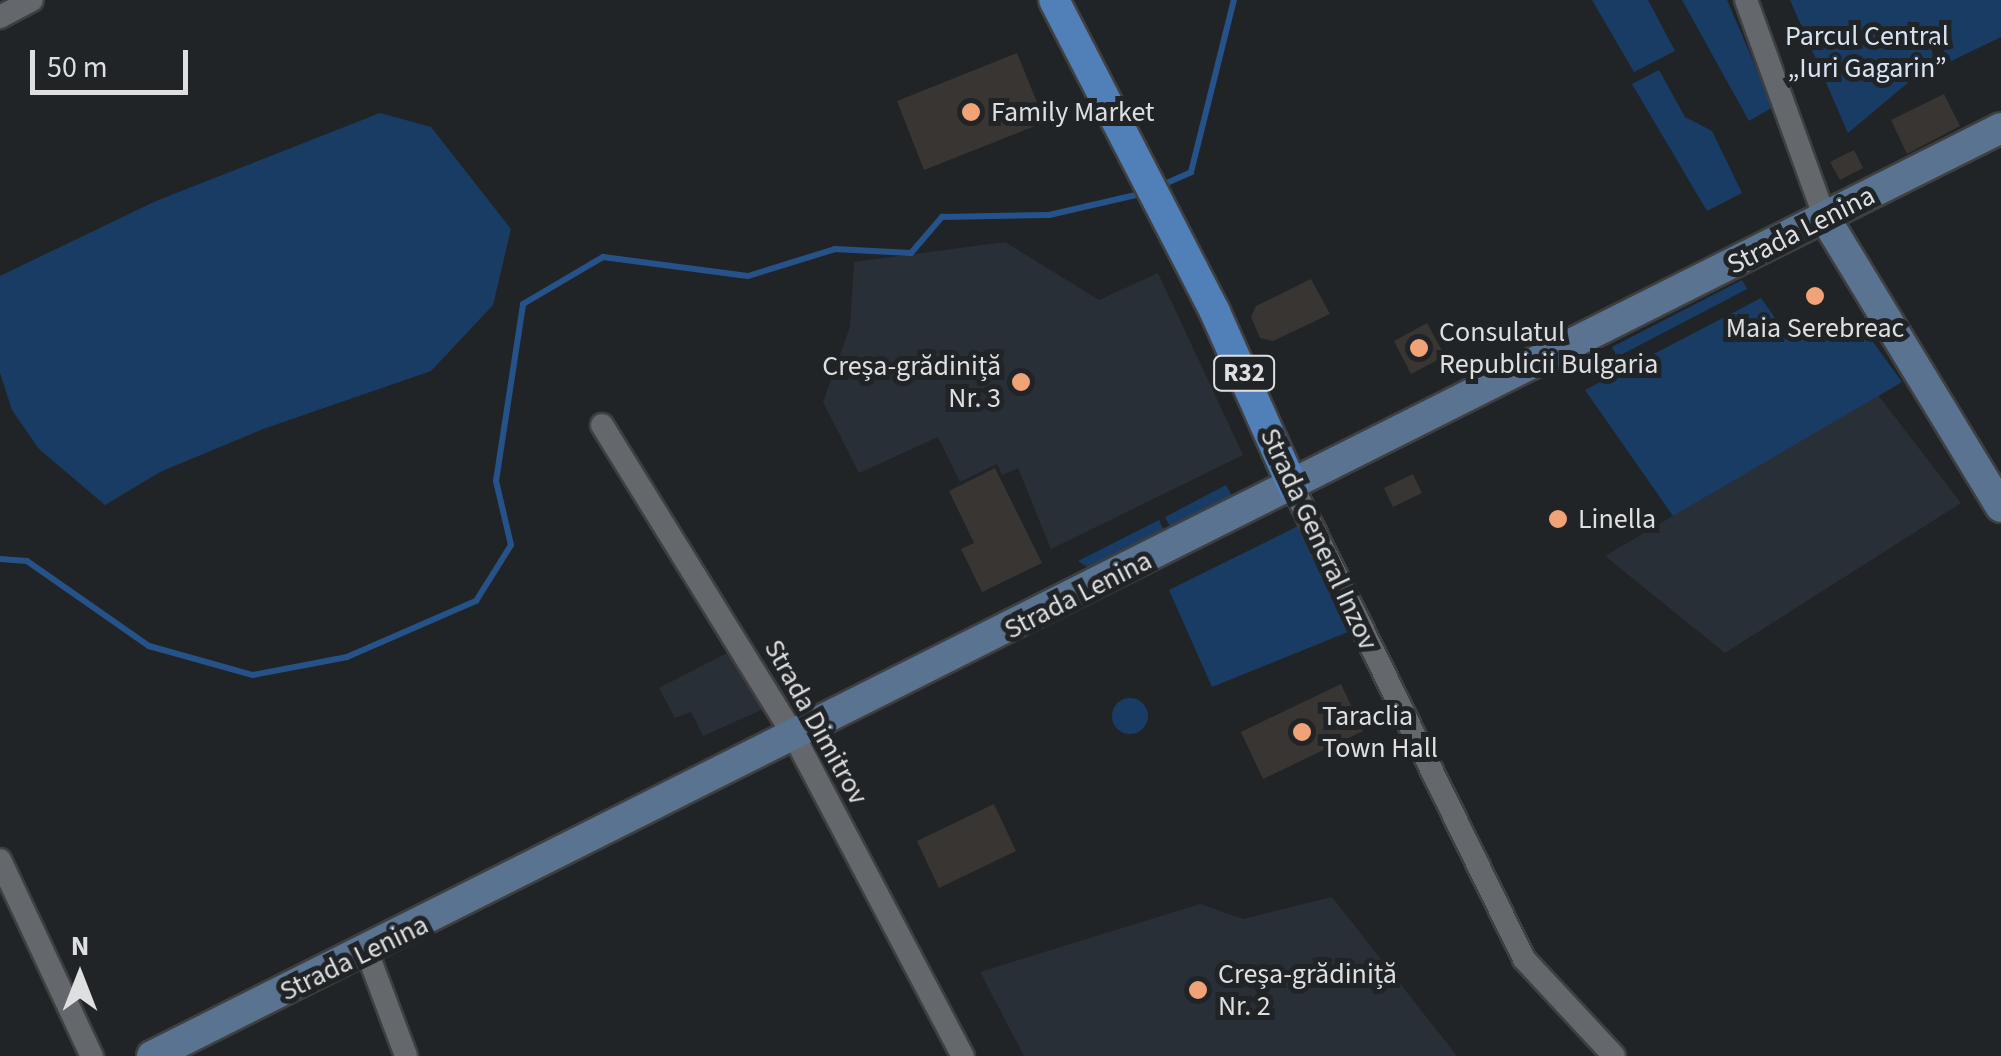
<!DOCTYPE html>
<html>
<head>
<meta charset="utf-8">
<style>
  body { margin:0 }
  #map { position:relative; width:2001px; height:1056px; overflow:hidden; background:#212426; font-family:"Source Sans 3",sans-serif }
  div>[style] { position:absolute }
  .built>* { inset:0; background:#292f36 }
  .green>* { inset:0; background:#193c64 }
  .round { border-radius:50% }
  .stream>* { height:6px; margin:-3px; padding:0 3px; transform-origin:3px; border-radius:3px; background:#255389 }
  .building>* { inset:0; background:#393533 }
  .roads { filter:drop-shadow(2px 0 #3e3f41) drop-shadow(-2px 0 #3e3f41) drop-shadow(0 2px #3e3f41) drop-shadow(0 -2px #3e3f41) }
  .street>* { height:22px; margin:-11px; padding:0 11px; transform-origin:11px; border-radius:11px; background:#64676b }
  .secondary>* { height:30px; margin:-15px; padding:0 15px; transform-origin:15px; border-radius:15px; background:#5a7391 }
  .primary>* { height:30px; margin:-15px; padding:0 15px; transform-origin:15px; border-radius:15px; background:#5080b7 }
  .dots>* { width:28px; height:28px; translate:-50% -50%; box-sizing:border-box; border:5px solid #212426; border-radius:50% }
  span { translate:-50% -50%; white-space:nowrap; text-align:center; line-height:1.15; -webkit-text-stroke:10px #212426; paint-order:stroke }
  .shield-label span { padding:2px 8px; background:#212426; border:2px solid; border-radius:8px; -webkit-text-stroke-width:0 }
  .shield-label { font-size:25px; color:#dedfe1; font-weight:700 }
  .park-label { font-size:28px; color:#d7e4f4 }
  .poi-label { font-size:28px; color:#dedfe1 }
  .left { translate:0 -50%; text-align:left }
  .right { translate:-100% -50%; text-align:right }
  .street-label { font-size:28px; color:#dedfe1 }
  .north { position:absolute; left:30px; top:926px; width:100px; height:100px; -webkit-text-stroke:8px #212426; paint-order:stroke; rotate:0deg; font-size:28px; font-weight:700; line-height:40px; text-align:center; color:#dedfe1 }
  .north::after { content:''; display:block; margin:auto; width:35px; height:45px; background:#dedfe1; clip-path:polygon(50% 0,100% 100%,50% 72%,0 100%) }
  .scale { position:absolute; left:30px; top:50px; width:158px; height:45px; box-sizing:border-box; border:5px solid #dedfe1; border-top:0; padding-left:12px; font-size:30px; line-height:35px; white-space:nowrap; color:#dedfe1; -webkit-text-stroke:8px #212426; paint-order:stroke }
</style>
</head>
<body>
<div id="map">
  <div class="built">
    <div style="clip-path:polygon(1005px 242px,1099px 300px,1158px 273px,1243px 455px,1051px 549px,1018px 468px,1002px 475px,997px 464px,960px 482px,938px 437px,859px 473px,823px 402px,850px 327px,854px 262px)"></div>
    <div style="clip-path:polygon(1878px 395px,1961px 503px,1725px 653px,1605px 556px)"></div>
    <div style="clip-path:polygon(733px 650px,768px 707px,703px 736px,691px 712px,675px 718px,659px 688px)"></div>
    <div style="clip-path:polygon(1332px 897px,1457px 1056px,1024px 1056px,980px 972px,1200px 904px,1243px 919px)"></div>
  </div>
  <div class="green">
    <div style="clip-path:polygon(1592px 0,1648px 0,1675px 51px,1634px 72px)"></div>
    <div style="clip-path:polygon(1682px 0,1727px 0,1773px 107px,1749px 121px)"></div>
    <div style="clip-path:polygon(1790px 0,2001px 0,2001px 37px,1910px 81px,1848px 133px)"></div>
    <div style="clip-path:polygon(1659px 70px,1685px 117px,1712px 131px,1742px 193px,1707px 211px,1632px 84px)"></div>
    <div style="clip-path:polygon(380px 113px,431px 127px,511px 229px,493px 305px,431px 371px,263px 429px,160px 472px,105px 505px,39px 449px,12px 410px,0 373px,0 276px,156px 201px)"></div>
    <div style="clip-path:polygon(1742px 280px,1747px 289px,1617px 357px,1612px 347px)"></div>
    <div style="clip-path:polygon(1761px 298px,1792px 342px,1834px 318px,1865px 331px,1902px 382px,1673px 516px,1585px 390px)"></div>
    <div style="clip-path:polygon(1226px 485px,1234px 501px,1173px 532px,1165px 517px)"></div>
    <div style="clip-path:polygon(1159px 520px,1166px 535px,1095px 572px,1078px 561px)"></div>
    <div style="clip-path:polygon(1302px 524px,1348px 632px,1212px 687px,1169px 590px)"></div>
    <div class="round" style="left:1112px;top:698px;width:36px;height:36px"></div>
  </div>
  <div class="stream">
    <div style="left:1160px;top:186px;width:34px;rotate:-24deg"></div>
    <div style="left:1191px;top:172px;width:177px;rotate:-76deg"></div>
    <div style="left:0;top:559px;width:27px;rotate:4deg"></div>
    <div style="left:27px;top:561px;width:149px;rotate:34.9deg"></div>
    <div style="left:149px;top:646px;width:108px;rotate:15.6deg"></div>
    <div style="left:253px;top:675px;width:96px;rotate:-10.8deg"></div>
    <div style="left:347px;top:657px;width:141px;rotate:-23.5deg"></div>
    <div style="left:476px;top:601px;width:66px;rotate:-58deg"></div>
    <div style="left:511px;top:545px;width:66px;rotate:-103.2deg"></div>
    <div style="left:496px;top:481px;width:179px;rotate:-81.3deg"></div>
    <div style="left:523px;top:304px;width:93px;rotate:-30.4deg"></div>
    <div style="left:603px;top:257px;width:146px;rotate:7.5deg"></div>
    <div style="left:748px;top:276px;width:91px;rotate:-17.2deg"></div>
    <div style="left:835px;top:249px;width:76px;rotate:3deg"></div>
    <div style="left:911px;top:253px;width:48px;rotate:-49.3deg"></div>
    <div style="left:942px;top:217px;width:107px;rotate:-1.1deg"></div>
    <div style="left:1049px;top:215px;width:98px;rotate:-13deg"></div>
  </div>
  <div class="building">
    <div style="clip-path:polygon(1017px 53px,1045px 122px,924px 170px,897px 101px)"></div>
    <div style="clip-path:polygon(1944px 94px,1960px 126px,1907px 154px,1891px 120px)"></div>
    <div style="clip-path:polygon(1854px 150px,1863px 168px,1840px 180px,1830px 162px)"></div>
    <div style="clip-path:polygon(1311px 279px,1330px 314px,1273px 341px,1260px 338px,1251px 317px,1256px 306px)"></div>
    <div style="clip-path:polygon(1427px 323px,1445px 356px,1411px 374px,1394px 341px)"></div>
    <div style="clip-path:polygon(995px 468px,1042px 563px,982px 592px,961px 549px,974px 543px,949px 491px)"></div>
    <div style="clip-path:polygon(1413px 474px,1422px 493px,1393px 507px,1384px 488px)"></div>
    <div style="clip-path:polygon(1341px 684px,1363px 731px,1263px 779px,1241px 732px)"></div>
    <div style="clip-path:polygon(994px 804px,1016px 851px,939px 888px,917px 841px)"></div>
  </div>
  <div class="roads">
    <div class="street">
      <div style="left:1746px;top:0;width:232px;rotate:70.1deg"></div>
      <div style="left:0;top:17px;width:36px;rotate:-28deg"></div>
      <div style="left:602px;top:425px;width:365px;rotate:58.3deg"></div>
      <div style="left:794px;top:736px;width:362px;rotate:62.2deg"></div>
      <div style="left:1293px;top:487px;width:525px;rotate:63.92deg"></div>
      <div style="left:1524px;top:959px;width:132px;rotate:47.1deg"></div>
      <div style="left:0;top:860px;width:217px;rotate:64.9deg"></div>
      <div style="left:367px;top:952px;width:111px;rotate:69.4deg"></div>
    </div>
    <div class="secondary">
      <div style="left:1825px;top:218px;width:338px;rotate:58.7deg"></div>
      <div style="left:152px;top:1056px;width:2069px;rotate:-26.65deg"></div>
    </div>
    <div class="primary">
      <div style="left:1054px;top:0;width:351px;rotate:62.7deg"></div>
      <div style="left:1215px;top:312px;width:192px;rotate:66deg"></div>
    </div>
  </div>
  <div class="dots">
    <div style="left:971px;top:112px;background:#efa377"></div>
    <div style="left:1815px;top:296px;background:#efa377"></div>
    <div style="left:1419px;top:348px;background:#efa377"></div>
    <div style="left:1021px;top:382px;background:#efa377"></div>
    <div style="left:1558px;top:519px;background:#efa377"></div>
    <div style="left:1302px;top:732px;background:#efa377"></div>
    <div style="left:1198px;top:990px;background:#efa377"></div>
  </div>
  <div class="shield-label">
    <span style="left:1244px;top:373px">R32</span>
  </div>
  <div class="park-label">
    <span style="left:1867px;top:52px">Parcul Central<br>„Iuri Gagarin”</span>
  </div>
  <div class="poi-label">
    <span class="left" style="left:991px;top:112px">Family Market</span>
    <span style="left:1815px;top:328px">Maia Serebreac</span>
    <span class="left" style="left:1439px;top:348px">Consulatul<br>Republicii Bulgaria</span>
    <span class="right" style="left:1001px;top:382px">Creșa-grădiniță<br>Nr. 3</span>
    <span class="left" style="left:1578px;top:519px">Linella</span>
    <span class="left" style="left:1322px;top:732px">Taraclia<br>Town Hall</span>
    <span class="left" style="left:1218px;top:990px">Creșa-grădiniță<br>Nr. 2</span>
  </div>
  <div class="street-label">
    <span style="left:1801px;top:230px;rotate:-27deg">Strada Lenina</span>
    <span style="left:1319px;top:539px;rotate:65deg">Strada General Inzov</span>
    <span style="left:1078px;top:595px;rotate:-27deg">Strada Lenina</span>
    <span style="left:816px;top:722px;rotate:61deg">Strada Dimitrov</span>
    <span style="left:354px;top:958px;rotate:-26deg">Strada Lenina</span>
  </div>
  <div class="north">N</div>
  <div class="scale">50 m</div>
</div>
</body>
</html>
